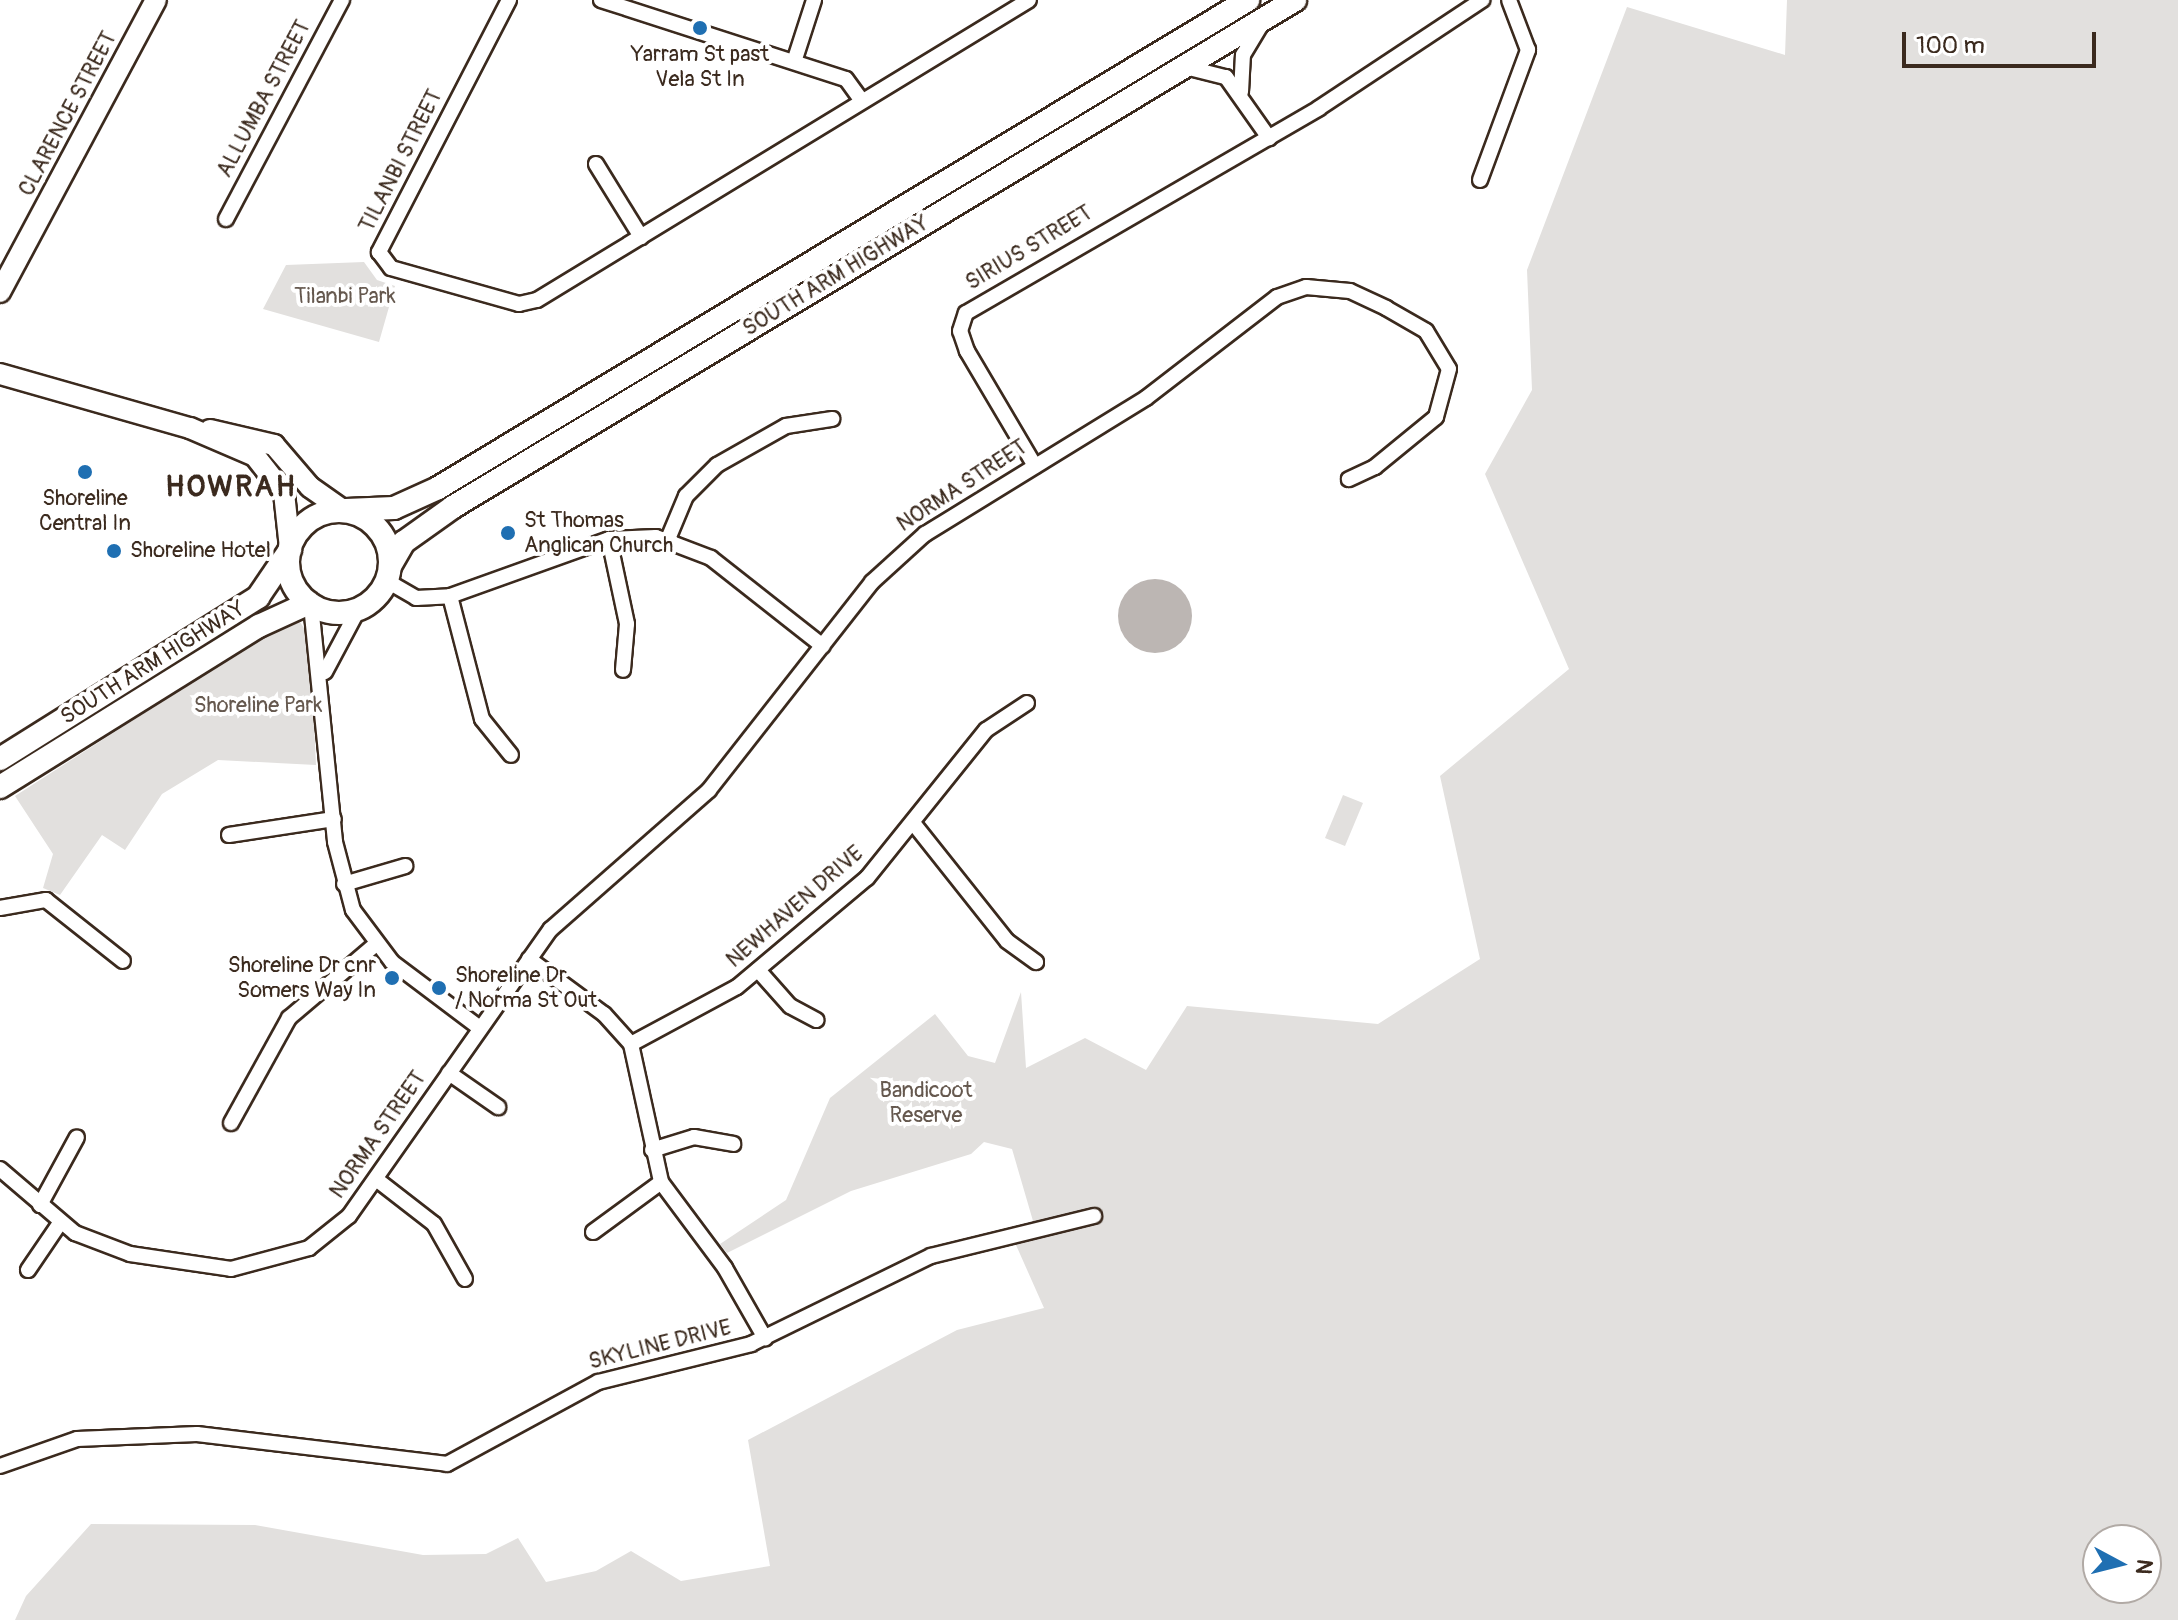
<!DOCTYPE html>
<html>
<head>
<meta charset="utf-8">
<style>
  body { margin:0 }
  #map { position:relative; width:2178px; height:1620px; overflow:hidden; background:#fff; font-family:Pangolin,sans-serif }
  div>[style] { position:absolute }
  .green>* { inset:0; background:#e2e0de }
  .water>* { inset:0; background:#bcb6b3 }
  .round { border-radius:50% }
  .roads { filter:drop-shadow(2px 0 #3b2a1e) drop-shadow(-2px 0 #3b2a1e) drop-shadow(0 2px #3b2a1e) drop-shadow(0 -2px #3b2a1e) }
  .street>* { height:14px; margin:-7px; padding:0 7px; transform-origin:7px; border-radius:7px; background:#fff }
  .secondary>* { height:20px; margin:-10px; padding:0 10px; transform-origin:10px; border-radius:10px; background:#fff }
  .primary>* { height:22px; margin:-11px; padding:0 11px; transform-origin:11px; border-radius:11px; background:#fff }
  .primary>.ring { margin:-11px; padding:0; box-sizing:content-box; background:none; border:22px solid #fff; border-radius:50% }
  .dots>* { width:22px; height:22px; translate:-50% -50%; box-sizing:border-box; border:4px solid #fff; border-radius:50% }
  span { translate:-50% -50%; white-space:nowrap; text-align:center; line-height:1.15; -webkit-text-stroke:8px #fff; paint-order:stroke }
  .poi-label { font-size:22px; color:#3b2a1e }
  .left { translate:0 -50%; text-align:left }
  .right { translate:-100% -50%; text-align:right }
  .street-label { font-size:22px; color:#3b2a1e }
  .park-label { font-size:22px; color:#65584e }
  .district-label { font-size:30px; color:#3b2a1e; font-weight:700; letter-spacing:2px }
  .north { position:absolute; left:2082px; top:1524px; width:80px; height:80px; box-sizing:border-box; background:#fff; border:2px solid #b1aaa5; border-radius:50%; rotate:97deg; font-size:22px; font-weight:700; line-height:32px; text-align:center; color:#3b2a1e }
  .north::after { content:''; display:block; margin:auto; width:28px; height:36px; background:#1f6fb2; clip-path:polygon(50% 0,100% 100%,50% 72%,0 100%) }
  .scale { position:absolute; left:1902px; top:32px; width:194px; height:36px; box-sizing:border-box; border:4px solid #3b2a1e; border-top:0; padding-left:10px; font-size:24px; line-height:28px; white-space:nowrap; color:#3b2a1e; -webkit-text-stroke:6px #fff; paint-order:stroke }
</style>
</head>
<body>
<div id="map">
  <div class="green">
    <div style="clip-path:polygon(evenodd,1787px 0,2178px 0,2178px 1620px,15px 1620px,26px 1596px,91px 1524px,255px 1525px,423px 1555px,486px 1554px,518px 1538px,546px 1582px,596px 1571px,631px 1551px,681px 1581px,770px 1566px,748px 1440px,957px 1330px,1044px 1308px,1016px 1245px,1033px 1221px,1012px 1149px,984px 1142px,971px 1154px,851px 1191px,727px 1253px,720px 1244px,786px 1200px,830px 1098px,935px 1014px,968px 1056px,995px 1063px,1021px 992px,1026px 1068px,1085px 1038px,1146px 1070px,1187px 1006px,1378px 1024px,1480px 959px,1440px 776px,1569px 669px,1485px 474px,1532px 390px,1527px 270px,1627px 7px,1785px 55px,1787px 0,2098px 1540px,2146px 1540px,2146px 1588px,2098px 1588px,2098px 1540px)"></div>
    <div style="clip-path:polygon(364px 262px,377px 280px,395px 286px,379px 342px,263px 309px,286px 265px)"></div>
    <div style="clip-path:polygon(300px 622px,310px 637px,316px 765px,218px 760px,162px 794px,125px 850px,102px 835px,60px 895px,43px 888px,53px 854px,15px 796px,258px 640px)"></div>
    <div style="clip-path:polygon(1343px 795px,1363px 803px,1345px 846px,1325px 838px)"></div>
  </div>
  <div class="water">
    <div class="round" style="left:1118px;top:579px;width:74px;height:74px"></div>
  </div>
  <div class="roads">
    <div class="street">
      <div style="left:509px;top:0;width:284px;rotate:117.3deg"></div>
      <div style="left:379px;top:252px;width:20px;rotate:53deg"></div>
      <div style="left:391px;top:268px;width:133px;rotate:15.7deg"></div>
      <div style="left:519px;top:304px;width:18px;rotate:-13deg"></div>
      <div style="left:537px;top:300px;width:576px;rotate:-31.37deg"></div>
      <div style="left:601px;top:0;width:257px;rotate:17.9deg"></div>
      <div style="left:846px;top:79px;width:27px;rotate:54deg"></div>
      <div style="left:794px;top:62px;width:65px;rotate:-72.1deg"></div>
      <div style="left:1189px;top:68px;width:38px;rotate:14deg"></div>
      <div style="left:1226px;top:77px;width:75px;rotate:54.8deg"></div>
      <div style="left:1241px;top:92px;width:37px;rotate:-87deg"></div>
      <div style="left:1243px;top:55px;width:35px;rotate:-59deg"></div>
      <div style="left:596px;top:164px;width:86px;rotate:58.3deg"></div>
      <div style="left:1480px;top:180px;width:139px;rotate:-69.7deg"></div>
      <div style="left:1528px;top:50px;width:53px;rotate:-110.8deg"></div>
      <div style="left:226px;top:219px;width:248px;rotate:-62.1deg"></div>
      <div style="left:1035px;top:466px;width:134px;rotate:-120.6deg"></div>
      <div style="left:967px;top:351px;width:21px;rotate:-109deg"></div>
      <div style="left:960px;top:331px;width:19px;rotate:-72deg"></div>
      <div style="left:966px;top:313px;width:408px;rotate:-30.1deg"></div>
      <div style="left:1319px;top:108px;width:196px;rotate:-33.5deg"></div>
      <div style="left:609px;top:539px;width:87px;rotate:78deg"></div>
      <div style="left:627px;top:624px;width:46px;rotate:95deg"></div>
      <div style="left:668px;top:539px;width:47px;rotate:-67.3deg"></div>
      <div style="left:686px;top:496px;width:44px;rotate:-45deg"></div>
      <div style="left:717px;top:465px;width:79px;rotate:-29.5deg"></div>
      <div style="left:786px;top:426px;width:47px;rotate:-8.7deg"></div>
      <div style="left:387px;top:581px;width:34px;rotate:30deg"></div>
      <div style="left:416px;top:598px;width:34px;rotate:-3deg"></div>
      <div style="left:450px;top:596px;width:169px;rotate:-19.7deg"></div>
      <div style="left:609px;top:539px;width:47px;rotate:-2.4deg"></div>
      <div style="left:656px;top:537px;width:59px;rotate:20.9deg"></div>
      <div style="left:711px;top:558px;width:142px;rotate:38.2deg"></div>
      <div style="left:450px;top:596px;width:127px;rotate:75.4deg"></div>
      <div style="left:482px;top:719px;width:46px;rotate:51.1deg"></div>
      <div style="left:311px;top:605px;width:238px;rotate:84.2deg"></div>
      <div style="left:335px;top:842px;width:70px;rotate:75.2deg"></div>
      <div style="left:353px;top:910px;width:65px;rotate:53.1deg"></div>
      <div style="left:392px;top:962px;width:110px;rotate:36.9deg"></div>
      <div style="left:325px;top:672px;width:70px;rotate:-62deg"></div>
      <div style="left:914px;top:824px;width:149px;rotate:51.5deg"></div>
      <div style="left:1007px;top:941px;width:36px;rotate:36deg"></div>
      <div style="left:229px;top:835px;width:106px;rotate:-8.7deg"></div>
      <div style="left:344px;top:884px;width:64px;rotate:-16.4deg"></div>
      <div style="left:0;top:908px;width:47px;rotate:-9.9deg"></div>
      <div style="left:46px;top:900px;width:98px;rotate:38.4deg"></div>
      <div style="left:529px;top:959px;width:93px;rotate:36.3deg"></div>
      <div style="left:604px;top:1014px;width:40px;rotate:48deg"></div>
      <div style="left:631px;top:1044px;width:141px;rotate:77.7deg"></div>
      <div style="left:661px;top:1182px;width:107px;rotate:53.3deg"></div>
      <div style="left:725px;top:1268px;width:81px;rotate:60.3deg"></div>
      <div style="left:758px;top:970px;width:48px;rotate:48.4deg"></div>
      <div style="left:790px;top:1006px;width:30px;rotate:28deg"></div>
      <div style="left:631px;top:1044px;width:120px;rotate:-28.3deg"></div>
      <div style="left:737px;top:987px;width:170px;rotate:-40deg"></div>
      <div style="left:867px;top:878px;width:190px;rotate:-51.2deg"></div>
      <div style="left:986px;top:730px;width:49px;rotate:-33.4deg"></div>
      <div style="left:449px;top:1073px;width:60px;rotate:34.8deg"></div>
      <div style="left:231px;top:1123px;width:120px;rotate:-61.1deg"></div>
      <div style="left:289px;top:1018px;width:114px;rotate:-40.4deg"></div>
      <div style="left:652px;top:1150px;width:44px;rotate:-17.2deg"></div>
      <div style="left:694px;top:1137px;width:40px;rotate:10deg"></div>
      <div style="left:0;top:1169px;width:99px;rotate:40.5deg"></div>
      <div style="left:75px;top:1233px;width:59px;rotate:20.9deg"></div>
      <div style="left:130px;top:1254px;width:102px;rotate:8.4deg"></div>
      <div style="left:231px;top:1269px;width:81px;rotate:-15.1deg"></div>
      <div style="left:309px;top:1248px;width:51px;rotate:-38.7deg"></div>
      <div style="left:349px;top:1216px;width:351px;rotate:-54.9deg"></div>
      <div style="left:551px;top:929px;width:210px;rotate:-41.3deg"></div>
      <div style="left:709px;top:790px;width:264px;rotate:-51.9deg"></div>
      <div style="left:872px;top:582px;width:72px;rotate:-42.2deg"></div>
      <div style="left:925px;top:534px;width:259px;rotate:-31.6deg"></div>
      <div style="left:1146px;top:398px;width:165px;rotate:-37.6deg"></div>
      <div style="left:1277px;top:297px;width:31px;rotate:-19deg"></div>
      <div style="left:1306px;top:287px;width:44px;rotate:5.2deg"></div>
      <div style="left:1350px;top:291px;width:40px;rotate:25deg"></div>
      <div style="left:1386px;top:308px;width:46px;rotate:29.9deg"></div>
      <div style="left:1426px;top:331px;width:44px;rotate:58.8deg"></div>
      <div style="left:1449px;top:369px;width:50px;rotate:105.2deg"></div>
      <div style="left:1436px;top:417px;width:79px;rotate:140.7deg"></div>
      <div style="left:1375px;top:467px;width:29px;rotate:155deg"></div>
      <div style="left:376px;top:1179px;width:73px;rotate:37.8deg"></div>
      <div style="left:434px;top:1224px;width:63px;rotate:60.6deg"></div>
      <div style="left:40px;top:1205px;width:77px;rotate:-61.4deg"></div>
      <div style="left:593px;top:1232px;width:84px;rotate:-36.3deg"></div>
      <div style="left:28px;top:1270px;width:57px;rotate:-55.8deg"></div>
      <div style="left:0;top:1466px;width:82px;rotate:-19.3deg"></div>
      <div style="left:77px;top:1439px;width:120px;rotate:-2.4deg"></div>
      <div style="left:197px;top:1434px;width:252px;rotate:6.8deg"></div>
      <div style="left:447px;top:1464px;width:172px;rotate:-28.5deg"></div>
      <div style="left:598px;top:1382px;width:158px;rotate:-13.9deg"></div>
      <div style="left:751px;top:1344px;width:200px;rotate:-26.1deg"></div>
      <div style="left:931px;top:1256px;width:168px;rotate:-13.8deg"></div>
    </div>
    <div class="secondary">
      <div style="left:0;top:292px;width:331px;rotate:-61.9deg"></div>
      <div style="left:0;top:374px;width:198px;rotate:15.9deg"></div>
      <div style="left:190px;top:428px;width:71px;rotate:23.3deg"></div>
      <div style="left:255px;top:456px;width:47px;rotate:51.9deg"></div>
      <div style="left:284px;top:493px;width:55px;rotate:83.8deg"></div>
      <div style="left:210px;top:430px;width:66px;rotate:13.2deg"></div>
      <div style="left:274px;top:445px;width:55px;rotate:49.4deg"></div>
      <div style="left:310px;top:487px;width:39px;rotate:35deg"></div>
    </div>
    <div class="primary">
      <div style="left:346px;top:510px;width:48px;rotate:-2.4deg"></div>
      <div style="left:394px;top:508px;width:48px;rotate:-24.4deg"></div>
      <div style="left:438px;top:488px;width:946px;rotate:-31.07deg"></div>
      <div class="ring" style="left:288px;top:511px;width:80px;height:80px"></div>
      <div style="left:390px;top:566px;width:28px;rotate:-60deg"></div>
      <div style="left:404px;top:542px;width:60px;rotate:-35.5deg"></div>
      <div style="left:453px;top:507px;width:983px;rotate:-31.05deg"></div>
      <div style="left:0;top:759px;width:305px;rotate:-32.1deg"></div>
      <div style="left:258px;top:597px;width:57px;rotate:-55.8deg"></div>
      <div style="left:0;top:787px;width:305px;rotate:-31.9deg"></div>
      <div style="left:259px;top:626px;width:55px;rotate:-24.7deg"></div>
    </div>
  </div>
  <div class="dots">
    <div style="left:700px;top:28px;background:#1f6fb2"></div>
    <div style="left:85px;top:472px;background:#1f6fb2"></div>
    <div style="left:508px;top:533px;background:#1f6fb2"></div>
    <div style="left:114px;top:551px;background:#1f6fb2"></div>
    <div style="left:392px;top:978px;background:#1f6fb2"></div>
    <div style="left:439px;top:988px;background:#1f6fb2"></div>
  </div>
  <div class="poi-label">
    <span style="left:700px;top:67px">Yarram St past<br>Vela St In</span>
    <span style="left:85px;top:511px">Shoreline<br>Central In</span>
    <span class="left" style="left:524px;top:533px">St Thomas<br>Anglican Church</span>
    <span class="left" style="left:130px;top:551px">Shoreline Hotel</span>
    <span class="right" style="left:376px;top:978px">Shoreline Dr cnr<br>Somers Way In</span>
    <span class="left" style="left:455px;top:988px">Shoreline Dr<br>/ Norma St Out</span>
  </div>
  <div class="street-label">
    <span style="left:264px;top:99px;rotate:-62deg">ALLUMBA STREET</span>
    <span style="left:68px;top:114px;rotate:-62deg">CLARENCE STREET</span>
    <span style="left:401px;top:161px;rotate:-63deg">TILANBI STREET</span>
    <span style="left:1029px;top:248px;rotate:-31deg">SIRIUS STREET</span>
    <span style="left:836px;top:276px;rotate:-31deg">SOUTH ARM HIGHWAY</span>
    <span style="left:962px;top:486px;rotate:-33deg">NORMA STREET</span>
    <span style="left:153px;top:663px;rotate:-32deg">SOUTH ARM HIGHWAY</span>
    <span style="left:795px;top:907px;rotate:-41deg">NEWHAVEN DRIVE</span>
    <span style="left:378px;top:1135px;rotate:-55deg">NORMA STREET</span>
    <span style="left:660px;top:1345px;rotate:-14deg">SKYLINE DRIVE</span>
  </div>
  <div class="park-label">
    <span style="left:345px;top:297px">Tilanbi Park</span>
    <span style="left:258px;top:706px">Shoreline Park</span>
    <span style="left:926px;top:1103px">Bandicoot<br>Reserve</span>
  </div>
  <div class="district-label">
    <span style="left:231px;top:487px">HOWRAH</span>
  </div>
  <div class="north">N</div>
  <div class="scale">100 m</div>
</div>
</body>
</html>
